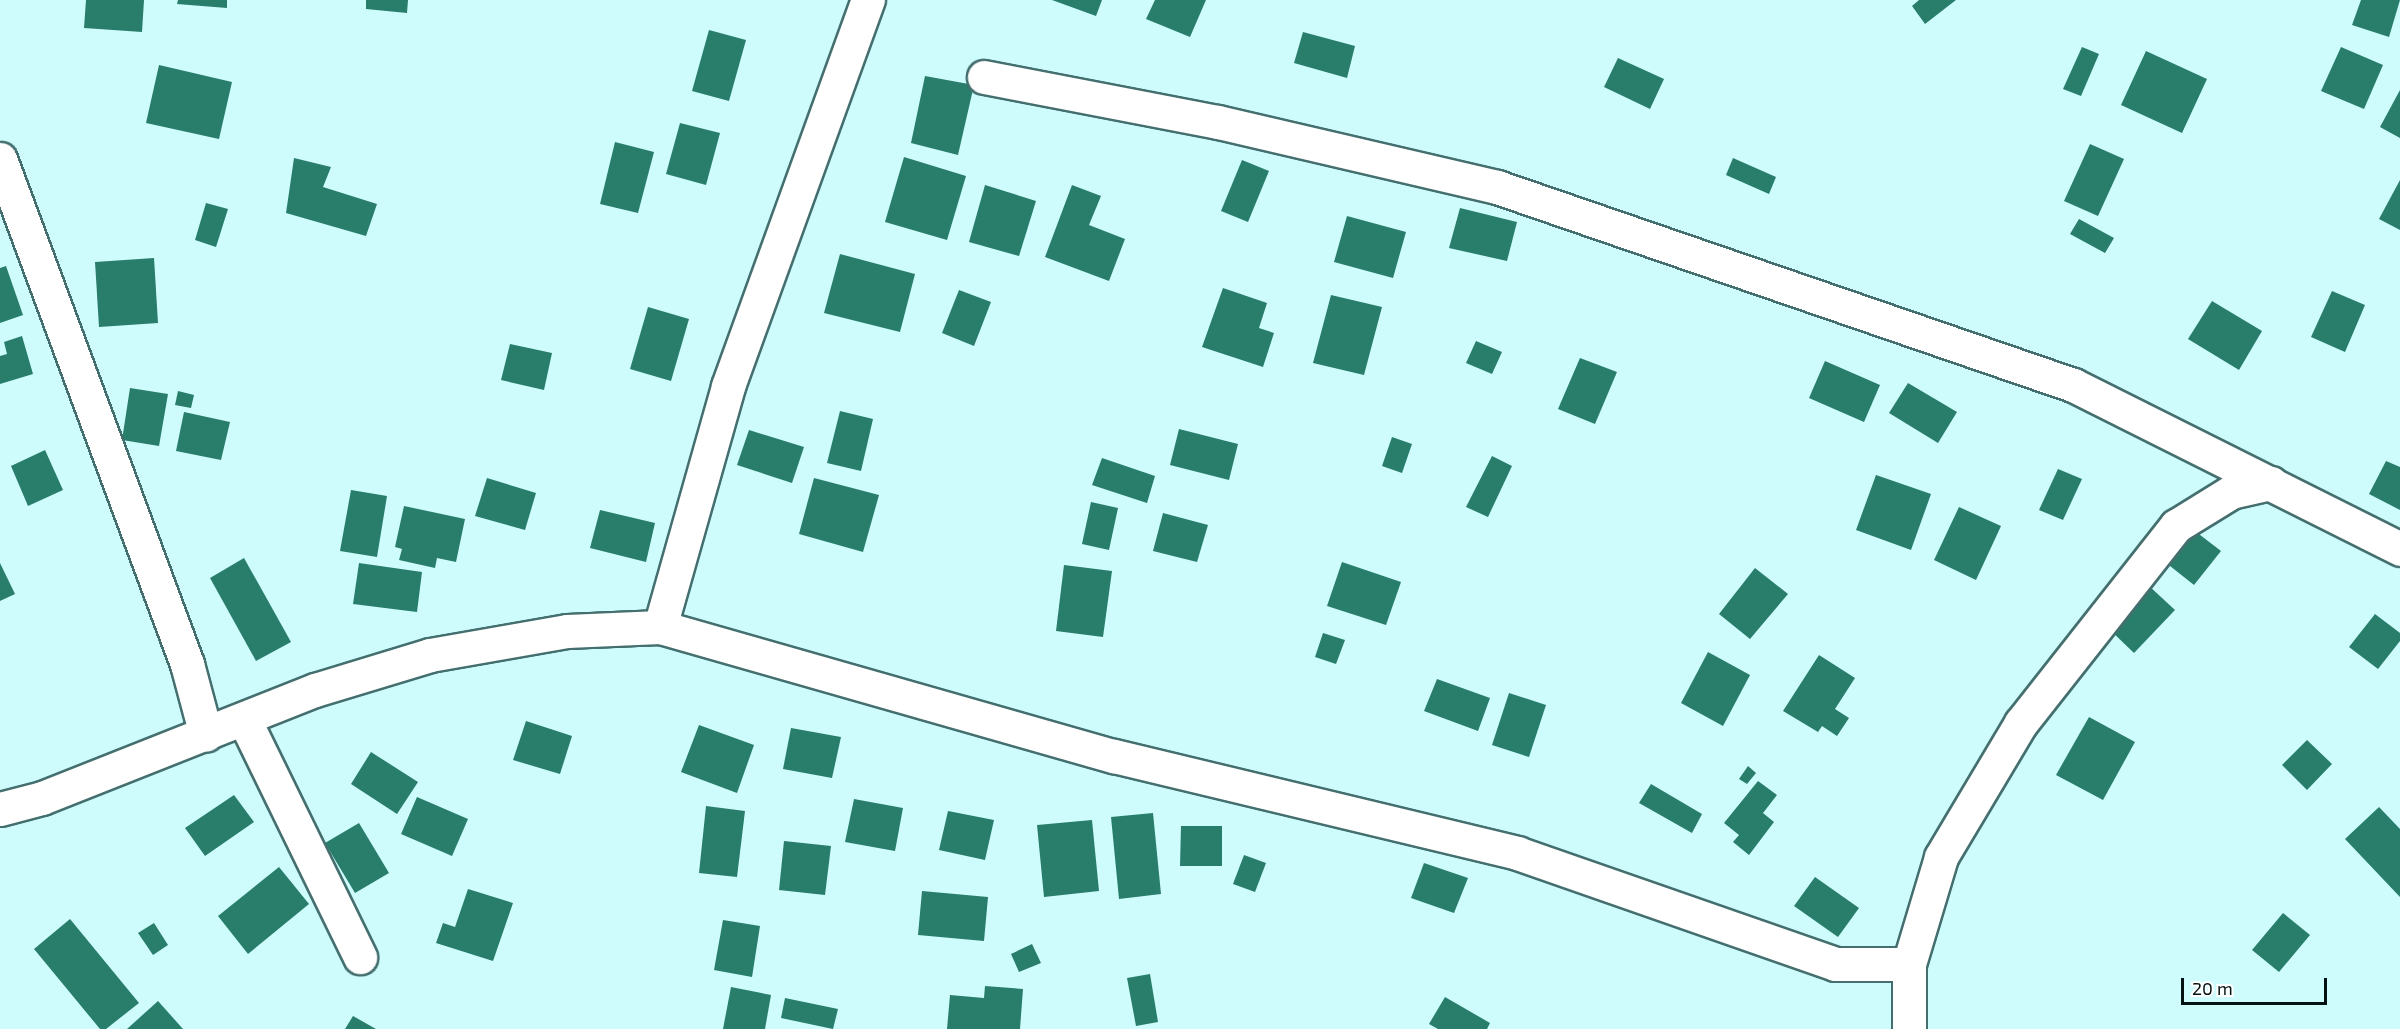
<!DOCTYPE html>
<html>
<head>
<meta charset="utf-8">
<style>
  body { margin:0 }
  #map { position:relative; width:2400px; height:1029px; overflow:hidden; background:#cefcfc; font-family:"Exo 2",sans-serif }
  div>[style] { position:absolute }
  .building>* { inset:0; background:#297d6b }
  .roads { filter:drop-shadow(2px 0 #456f6f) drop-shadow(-2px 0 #456f6f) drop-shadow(0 2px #456f6f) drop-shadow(0 -2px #456f6f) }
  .minor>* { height:33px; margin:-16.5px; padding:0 16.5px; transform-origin:16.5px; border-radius:16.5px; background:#fff }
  span { translate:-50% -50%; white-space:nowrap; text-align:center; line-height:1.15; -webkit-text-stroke:5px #fff; paint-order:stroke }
  .scale { position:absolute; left:2181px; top:978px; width:146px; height:27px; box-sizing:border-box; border:3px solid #021111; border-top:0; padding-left:8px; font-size:18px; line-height:21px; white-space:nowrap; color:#021111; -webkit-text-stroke:4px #fff; paint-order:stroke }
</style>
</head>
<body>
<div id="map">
  <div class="building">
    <div style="clip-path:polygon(86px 0,144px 0,142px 32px,84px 28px)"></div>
    <div style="clip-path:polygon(178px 0,227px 0,227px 8px,177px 4px)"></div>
    <div style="clip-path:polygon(366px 0,408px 0,407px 13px,366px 9px)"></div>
    <div style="clip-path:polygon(1052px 0,1102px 0,1096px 16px)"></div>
    <div style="clip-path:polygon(1155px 0,1206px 0,1190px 37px,1146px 19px)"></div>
    <div style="clip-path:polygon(1919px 0,1956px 0,1925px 24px,1912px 6px)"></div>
    <div style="clip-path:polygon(2361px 0,2400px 0,2389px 37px,2352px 25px)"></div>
    <div style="clip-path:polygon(709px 30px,746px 40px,729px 101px,692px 91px)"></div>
    <div style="clip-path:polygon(1303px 32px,1355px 46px,1347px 78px,1294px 63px)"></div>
    <div style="clip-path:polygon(2082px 47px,2099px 54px,2081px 96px,2063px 89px)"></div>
    <div style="clip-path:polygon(2341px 47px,2383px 65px,2364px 109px,2321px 91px)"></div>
    <div style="clip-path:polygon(2146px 51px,2207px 79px,2182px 133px,2121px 105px)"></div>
    <div style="clip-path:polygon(1618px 58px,1664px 79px,1650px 109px,1604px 87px)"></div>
    <div style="clip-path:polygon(159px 65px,232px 82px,219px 139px,146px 123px)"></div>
    <div style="clip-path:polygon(925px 76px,974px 85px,958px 155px,911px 143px)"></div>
    <div style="clip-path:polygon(2400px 90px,2400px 138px,2380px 127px)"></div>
    <div style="clip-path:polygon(680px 123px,720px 133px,706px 185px,666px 174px)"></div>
    <div style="clip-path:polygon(615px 142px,654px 152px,638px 213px,600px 204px)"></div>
    <div style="clip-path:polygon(2090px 144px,2124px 159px,2098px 216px,2064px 201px)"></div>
    <div style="clip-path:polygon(904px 157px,966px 176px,947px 240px,885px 222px)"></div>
    <div style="clip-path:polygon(294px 158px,331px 167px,323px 187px,377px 204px,366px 236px,286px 213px)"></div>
    <div style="clip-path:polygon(1733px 158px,1776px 177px,1769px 194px,1726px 175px)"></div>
    <div style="clip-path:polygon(1242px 160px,1269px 171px,1248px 222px,1221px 211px)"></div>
    <div style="clip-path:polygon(2400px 180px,2400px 230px,2379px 219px)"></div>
    <div style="clip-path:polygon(985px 185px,1036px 201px,1019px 256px,969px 242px)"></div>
    <div style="clip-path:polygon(1072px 185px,1101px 196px,1089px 225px,1125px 239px,1109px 281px,1045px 257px)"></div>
    <div style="clip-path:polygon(206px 203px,228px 209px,216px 247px,195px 240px)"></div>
    <div style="clip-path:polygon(1460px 208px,1517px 222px,1507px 261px,1449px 248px)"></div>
    <div style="clip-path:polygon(1347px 216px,1406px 232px,1393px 278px,1334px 262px)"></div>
    <div style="clip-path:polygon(2079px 219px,2114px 238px,2105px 253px,2070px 234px)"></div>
    <div style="clip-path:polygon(840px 254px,915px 274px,900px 332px,824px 313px)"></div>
    <div style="clip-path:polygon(154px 258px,158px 323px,99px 327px,95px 262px)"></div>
    <div style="clip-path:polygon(6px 266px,23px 315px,0 323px,0 268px)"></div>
    <div style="clip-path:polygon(1223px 288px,1267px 303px,1259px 328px,1274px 333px,1263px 367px,1202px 347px)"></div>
    <div style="clip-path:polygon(959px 290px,991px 302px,974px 346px,942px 333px)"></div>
    <div style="clip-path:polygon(2332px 291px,2365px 305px,2345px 352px,2311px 337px)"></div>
    <div style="clip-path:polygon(1331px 295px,1382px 307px,1364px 375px,1313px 363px)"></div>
    <div style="clip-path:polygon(2212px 301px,2262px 331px,2239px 370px,2188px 339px)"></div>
    <div style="clip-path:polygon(648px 307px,689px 319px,671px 381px,630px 369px)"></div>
    <div style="clip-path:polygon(22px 336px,33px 374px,0 384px,0 356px,7px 354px,4px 342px)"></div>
    <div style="clip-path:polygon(1476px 341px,1502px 352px,1492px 374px,1466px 363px)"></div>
    <div style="clip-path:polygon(510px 344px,552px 353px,544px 390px,501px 380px)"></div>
    <div style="clip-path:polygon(1580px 358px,1617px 372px,1595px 424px,1558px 409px)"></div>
    <div style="clip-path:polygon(1825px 361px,1880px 385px,1864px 422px,1809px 398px)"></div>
    <div style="clip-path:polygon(1908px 383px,1957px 412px,1938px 443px,1889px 413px)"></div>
    <div style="clip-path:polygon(130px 388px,168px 394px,159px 446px,122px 440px)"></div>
    <div style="clip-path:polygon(178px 391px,194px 395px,191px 408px,175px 405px)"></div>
    <div style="clip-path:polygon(840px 411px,873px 419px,861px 471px,827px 463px)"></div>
    <div style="clip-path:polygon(184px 412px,230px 422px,221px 460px,176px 451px)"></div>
    <div style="clip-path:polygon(1179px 429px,1238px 444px,1229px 480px,1170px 465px)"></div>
    <div style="clip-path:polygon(749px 430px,804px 447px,792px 483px,737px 465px)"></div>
    <div style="clip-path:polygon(1392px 437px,1412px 444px,1402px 473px,1382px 466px)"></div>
    <div style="clip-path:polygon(45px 450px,63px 490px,28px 506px,11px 466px)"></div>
    <div style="clip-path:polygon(1492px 456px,1512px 466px,1488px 517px,1466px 507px)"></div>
    <div style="clip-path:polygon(1102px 458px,1155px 476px,1147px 503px,1092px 485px)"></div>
    <div style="clip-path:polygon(2386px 461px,2400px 467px,2400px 510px,2369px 494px)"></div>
    <div style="clip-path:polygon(2058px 469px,2082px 479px,2063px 520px,2039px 510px)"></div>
    <div style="clip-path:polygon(1876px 475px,1931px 494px,1911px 550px,1856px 530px)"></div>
    <div style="clip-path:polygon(487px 478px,536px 493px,525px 530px,475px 516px)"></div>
    <div style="clip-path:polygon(814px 478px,879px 495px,863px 552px,799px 534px)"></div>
    <div style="clip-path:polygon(351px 490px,387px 496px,377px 557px,340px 551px)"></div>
    <div style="clip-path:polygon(1091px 502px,1118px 508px,1109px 550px,1082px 544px)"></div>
    <div style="clip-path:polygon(404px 506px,465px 519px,456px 562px,437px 558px,435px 568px,399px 560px,402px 549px,395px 547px)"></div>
    <div style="clip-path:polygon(1959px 507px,2001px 526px,1976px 580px,1934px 560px)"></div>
    <div style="clip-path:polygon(600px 510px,655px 523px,646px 562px,590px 548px)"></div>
    <div style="clip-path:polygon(1163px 513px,1208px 525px,1197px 562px,1153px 551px)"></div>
    <div style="clip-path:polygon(2191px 528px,2221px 551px,2194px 585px,2165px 562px)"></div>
    <div style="clip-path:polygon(244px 558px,291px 642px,256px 661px,210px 578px)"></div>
    <div style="clip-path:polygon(1342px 562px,1401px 582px,1386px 625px,1327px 606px)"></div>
    <div style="clip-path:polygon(0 563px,15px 594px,0 601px)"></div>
    <div style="clip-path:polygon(359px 563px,422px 572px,417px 612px,353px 604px)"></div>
    <div style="clip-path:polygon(1064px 565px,1112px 571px,1103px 637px,1056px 631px)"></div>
    <div style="clip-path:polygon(1755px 568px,1788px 594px,1750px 639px,1719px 614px)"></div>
    <div style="clip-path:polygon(2148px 585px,2175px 610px,2134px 653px,2107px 627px)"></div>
    <div style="clip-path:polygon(2375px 614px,2400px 633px,2400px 641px,2378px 669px,2349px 647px)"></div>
    <div style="clip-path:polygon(1323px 633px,1345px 640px,1336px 664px,1315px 657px)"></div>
    <div style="clip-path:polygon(1708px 652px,1750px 675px,1723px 726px,1681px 703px)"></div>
    <div style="clip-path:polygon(1819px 655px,1855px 678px,1835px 709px,1849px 718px,1837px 736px,1822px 726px,1818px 732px,1783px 711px)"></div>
    <div style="clip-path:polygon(1437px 679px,1490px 698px,1478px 731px,1424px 711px)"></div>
    <div style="clip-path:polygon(1509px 693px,1546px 705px,1529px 757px,1492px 745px)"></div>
    <div style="clip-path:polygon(2089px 717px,2135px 742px,2103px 800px,2056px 775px)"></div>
    <div style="clip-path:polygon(526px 721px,572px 736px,560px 774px,513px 760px)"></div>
    <div style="clip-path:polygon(699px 725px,754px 745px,737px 793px,681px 772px)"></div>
    <div style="clip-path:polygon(791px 728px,841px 737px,832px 778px,783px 769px)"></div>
    <div style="clip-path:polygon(2307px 740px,2332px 764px,2307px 790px,2282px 765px)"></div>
    <div style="clip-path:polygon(371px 752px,418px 782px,397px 814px,351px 784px)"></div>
    <div style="clip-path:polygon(1748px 766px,1756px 773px,1747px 784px,1739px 779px)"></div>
    <div style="clip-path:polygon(1758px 781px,1777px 795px,1763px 813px,1774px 822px,1749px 855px,1733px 842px,1739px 835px,1724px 823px)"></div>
    <div style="clip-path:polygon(1651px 784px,1702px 814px,1692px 833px,1639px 803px)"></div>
    <div style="clip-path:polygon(234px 795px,254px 822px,205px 856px,185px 828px)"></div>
    <div style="clip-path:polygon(417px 797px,468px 819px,452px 856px,401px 834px)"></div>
    <div style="clip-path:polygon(854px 799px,903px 808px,895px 851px,845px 842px)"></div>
    <div style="clip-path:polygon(706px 806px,745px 811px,737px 877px,699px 873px)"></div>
    <div style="clip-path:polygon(2379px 807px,2400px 829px,2400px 897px,2345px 839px)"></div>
    <div style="clip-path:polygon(948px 811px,994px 820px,985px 860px,939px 850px)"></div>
    <div style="clip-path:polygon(1153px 813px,1161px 894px,1119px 899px,1111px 817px)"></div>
    <div style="clip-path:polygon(1092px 820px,1099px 891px,1044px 897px,1037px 825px)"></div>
    <div style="clip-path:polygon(359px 823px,389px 873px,355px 893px,325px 843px)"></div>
    <div style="clip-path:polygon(1181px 826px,1222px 826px,1222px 866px,1180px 866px)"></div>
    <div style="clip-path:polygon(784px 841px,831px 846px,825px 895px,779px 890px)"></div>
    <div style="clip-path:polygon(1244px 855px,1266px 863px,1255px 892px,1233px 884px)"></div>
    <div style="clip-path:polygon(1424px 863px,1468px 878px,1454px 913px,1411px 898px)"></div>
    <div style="clip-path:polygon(279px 867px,309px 904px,248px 954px,218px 916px)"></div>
    <div style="clip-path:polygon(1815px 877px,1859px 908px,1838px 937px,1794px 906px)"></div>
    <div style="clip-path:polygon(468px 889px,513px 903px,493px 961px,436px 943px,443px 923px,455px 927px)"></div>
    <div style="clip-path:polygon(922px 891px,988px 897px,984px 941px,918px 935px)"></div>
    <div style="clip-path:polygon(2283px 913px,2310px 935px,2279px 972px,2252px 950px)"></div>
    <div style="clip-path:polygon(70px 919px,139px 1003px,106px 1029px,100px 1029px,34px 949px)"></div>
    <div style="clip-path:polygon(723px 920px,760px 926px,752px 977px,714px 970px)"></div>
    <div style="clip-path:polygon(154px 923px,168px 945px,153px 955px,138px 933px)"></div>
    <div style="clip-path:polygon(1032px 944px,1041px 963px,1019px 972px,1011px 954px)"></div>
    <div style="clip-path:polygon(1150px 974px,1158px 1022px,1136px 1026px,1127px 978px)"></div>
    <div style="clip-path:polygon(985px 986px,1023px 989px,1020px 1029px,947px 1029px,950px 995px,984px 998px)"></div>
    <div style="clip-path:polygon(731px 987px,771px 995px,765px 1029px,723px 1029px)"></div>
    <div style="clip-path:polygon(1445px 997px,1490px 1023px,1487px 1029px,1438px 1029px,1429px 1024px)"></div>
    <div style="clip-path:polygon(785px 998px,838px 1009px,833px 1029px,781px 1018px)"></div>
    <div style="clip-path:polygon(158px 1001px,183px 1029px,127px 1029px)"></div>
    <div style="clip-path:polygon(353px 1016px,376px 1029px,345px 1029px)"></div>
  </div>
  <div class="roads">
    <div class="minor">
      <div style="left:984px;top:77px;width:238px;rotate:10.9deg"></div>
      <div style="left:1218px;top:122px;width:286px;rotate:13.1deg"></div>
      <div style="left:1497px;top:187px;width:609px;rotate:18.97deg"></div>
      <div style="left:2073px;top:385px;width:366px;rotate:26.6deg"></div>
      <div style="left:0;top:159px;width:539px;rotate:69.68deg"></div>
      <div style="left:187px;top:664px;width:73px;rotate:75deg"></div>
      <div style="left:660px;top:627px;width:250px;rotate:-74.2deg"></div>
      <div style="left:728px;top:386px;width:411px;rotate:-70.1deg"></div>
      <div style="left:244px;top:719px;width:265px;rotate:64deg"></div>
      <div style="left:0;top:809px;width:43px;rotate:-14.7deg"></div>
      <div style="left:42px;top:798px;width:294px;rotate:-21.6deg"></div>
      <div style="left:315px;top:690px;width:120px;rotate:-16.9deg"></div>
      <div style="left:430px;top:655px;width:139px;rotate:-9.9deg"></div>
      <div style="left:567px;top:631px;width:93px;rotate:-2.5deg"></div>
      <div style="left:660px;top:627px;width:472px;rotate:15.9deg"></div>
      <div style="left:1114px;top:756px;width:415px;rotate:13.5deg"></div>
      <div style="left:1517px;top:853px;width:337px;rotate:19.2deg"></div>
      <div style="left:1835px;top:964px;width:74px"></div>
      <div style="left:1909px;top:1029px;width:65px;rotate:-90deg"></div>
      <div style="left:1909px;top:964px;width:112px;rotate:-73.3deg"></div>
      <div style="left:1941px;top:857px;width:156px;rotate:-59.2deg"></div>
      <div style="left:2021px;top:723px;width:251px;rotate:-51.8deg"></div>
      <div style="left:2176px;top:526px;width:65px;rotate:-31.7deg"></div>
      <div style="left:2231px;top:492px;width:41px;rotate:-12.7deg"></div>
    </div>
  </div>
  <div class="scale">20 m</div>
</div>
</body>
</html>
